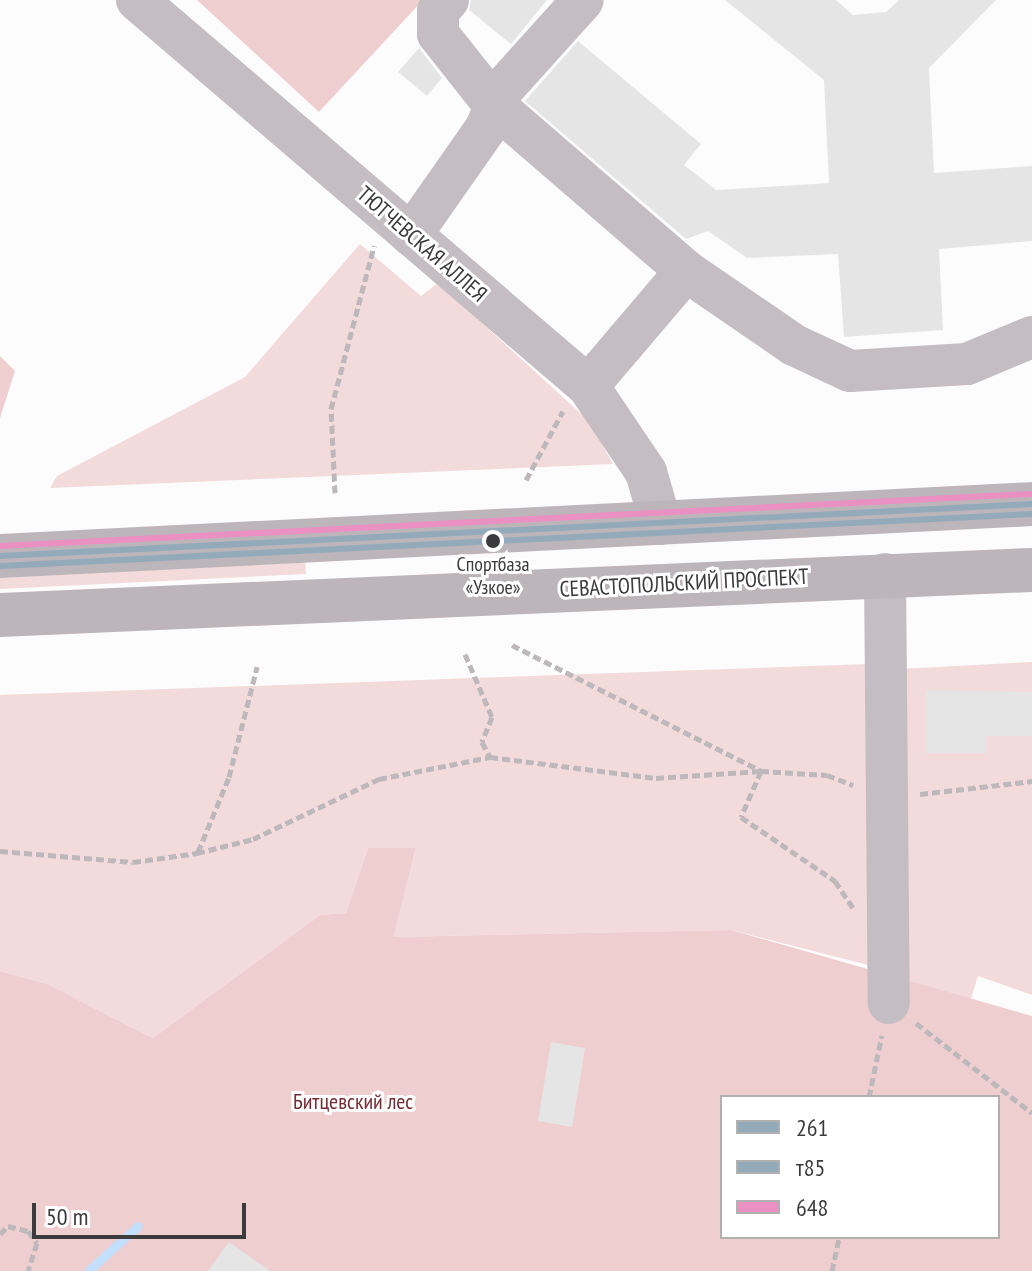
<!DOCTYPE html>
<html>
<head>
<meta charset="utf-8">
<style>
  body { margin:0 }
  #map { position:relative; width:1032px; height:1271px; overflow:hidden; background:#fdfcfd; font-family:"PT Sans Narrow",sans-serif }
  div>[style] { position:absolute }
  .green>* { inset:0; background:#f3dadb }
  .forest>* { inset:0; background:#efced0 }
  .stream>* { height:9px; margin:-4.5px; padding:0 4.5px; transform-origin:4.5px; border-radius:4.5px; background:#c4dffb }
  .building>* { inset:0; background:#e5e5e6 }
  .path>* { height:5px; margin-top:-2.5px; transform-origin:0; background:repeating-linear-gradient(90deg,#bcb8bb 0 8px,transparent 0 12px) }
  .minor>* { height:42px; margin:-21px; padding:0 21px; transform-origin:21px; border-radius:21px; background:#c4bdc1 }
  .major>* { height:44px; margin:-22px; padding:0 22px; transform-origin:22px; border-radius:22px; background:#bcb5b9 }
  .bus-1>* { height:6px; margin:-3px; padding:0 3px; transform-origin:3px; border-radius:3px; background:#93aabb }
  .bus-2>* { height:6px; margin:-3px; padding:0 3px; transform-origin:3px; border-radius:3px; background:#93aabb }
  .bus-3>* { height:6px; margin:-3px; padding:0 3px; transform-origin:3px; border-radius:3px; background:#eb90c3 }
  .dots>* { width:22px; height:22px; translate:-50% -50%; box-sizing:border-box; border:4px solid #fff; border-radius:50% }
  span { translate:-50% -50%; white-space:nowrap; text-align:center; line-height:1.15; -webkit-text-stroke:6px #fff; paint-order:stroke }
  .bus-label { font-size:20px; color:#3b3a3c }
  .street-label { font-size:22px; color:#3b3a3c }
  .park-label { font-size:22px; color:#732e35 }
  .legend { position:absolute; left:720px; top:1095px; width:280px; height:144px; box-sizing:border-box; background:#fff; border:2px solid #b1b0b1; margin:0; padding:10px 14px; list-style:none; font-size:24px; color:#3b3a3c }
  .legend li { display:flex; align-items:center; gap:16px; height:40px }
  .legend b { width:40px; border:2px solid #b1b0b1 }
  .scale { position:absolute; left:32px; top:1203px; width:214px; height:36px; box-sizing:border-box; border:4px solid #3b3a3c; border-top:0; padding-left:10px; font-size:24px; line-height:28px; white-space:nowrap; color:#3b3a3c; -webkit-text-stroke:6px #fff; paint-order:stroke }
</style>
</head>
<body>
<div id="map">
  <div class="green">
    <div style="clip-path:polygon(360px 244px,421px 296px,438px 283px,589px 421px,613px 464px,50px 488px,57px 476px,245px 377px)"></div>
    <div style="clip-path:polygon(305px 562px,306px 574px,0 589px,0 578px)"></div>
    <div style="clip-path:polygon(1032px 662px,1032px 995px,978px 976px,969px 1005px,902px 986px,899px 669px)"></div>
    <div style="clip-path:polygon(868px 664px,872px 966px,731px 930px,392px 937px,416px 849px,368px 848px,346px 913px,320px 915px,153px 1038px,47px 984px,0 971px,0 695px)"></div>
  </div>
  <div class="forest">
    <div style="clip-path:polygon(197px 0,423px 0,319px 112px)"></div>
    <div style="clip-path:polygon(0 356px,15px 371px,0 418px)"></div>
    <div style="clip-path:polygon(evenodd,368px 848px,416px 848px,393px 937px,731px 930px,1032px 1016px,1032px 1271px,0 1271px,0 971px,47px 984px,153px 1038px,320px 915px,346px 913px,368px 848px,722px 1097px,998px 1097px,998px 1237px,722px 1237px,722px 1097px)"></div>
  </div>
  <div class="stream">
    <div style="left:88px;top:1271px;width:67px;rotate:-42deg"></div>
  </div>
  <div class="building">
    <div style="clip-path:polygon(471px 0,547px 0,511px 44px,469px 10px)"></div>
    <div style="clip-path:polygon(725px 0,836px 0,853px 15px,886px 12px,899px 0,996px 0,929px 68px,934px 173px,1032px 166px,1032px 241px,939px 249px,943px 330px,844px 337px,838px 254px,747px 258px,708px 231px,686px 239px,525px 101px,578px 41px,701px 144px,684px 165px,716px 190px,829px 183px,824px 80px)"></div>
    <div style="clip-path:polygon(419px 48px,442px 78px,427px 96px,398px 72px)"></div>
    <div style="clip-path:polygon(926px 690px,1032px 692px,1032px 736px,986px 736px,986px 753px,926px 753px)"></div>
    <div style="clip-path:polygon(551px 1042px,585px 1048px,572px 1127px,538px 1121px)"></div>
    <div style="clip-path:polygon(229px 1242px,270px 1271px,208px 1271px)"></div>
  </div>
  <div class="path">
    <div style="left:526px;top:480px;width:78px;rotate:-61.8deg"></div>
    <div style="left:335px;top:493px;width:84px;rotate:-92.7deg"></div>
    <div style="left:331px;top:409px;width:169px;rotate:-75.2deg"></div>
    <div style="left:512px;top:645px;width:279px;rotate:26.8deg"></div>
    <div style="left:761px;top:771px;width:50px;rotate:113.5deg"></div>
    <div style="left:741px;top:817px;width:114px;rotate:34.2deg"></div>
    <div style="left:835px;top:881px;width:32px;rotate:56deg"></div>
    <div style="left:465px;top:654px;width:69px;rotate:66.8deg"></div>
    <div style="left:492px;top:717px;width:27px;rotate:112deg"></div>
    <div style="left:482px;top:742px;width:17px;rotate:62deg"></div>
    <div style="left:920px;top:794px;width:113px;rotate:-6.6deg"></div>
    <div style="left:0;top:851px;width:133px;rotate:4.7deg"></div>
    <div style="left:133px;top:862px;width:65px;rotate:-8deg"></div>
    <div style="left:197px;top:853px;width:58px;rotate:-14deg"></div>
    <div style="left:253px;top:839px;width:140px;rotate:-25.5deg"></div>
    <div style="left:379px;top:779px;width:113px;rotate:-11.2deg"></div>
    <div style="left:490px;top:757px;width:167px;rotate:7.2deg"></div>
    <div style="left:656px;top:778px;width:105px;rotate:-3.8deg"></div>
    <div style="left:761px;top:771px;width:66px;rotate:3.5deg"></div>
    <div style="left:827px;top:775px;width:28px;rotate:21deg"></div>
    <div style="left:198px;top:852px;width:81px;rotate:-67.5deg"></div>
    <div style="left:229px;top:777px;width:114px;rotate:-75.7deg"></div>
    <div style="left:916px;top:1023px;width:147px;rotate:37.8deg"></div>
    <div style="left:869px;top:1097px;width:63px;rotate:-78.2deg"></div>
    <div style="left:0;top:1234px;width:11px;rotate:-45deg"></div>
    <div style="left:8px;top:1226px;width:21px;rotate:14deg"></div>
    <div style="left:28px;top:1231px;width:15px;rotate:53deg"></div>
    <div style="left:37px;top:1243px;width:29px;rotate:108deg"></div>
    <div style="left:832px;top:1271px;width:35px;rotate:-78deg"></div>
  </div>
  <div class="minor">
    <div style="left:137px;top:0;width:594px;rotate:40.56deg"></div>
    <div style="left:588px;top:386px;width:104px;rotate:56deg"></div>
    <div style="left:646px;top:472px;width:54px;rotate:73.9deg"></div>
    <div style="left:448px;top:0;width:15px;rotate:132deg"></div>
    <div style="left:438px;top:11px;width:23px;rotate:90deg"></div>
    <div style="left:438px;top:34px;width:92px;rotate:51.6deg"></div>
    <div style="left:495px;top:106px;width:252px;rotate:40.8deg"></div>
    <div style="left:411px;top:235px;width:131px;rotate:-55deg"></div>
    <div style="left:486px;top:128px;width:40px;rotate:-68deg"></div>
    <div style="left:501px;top:91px;width:122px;rotate:-48deg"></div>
    <div style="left:588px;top:386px;width:151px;rotate:-49.6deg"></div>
    <div style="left:686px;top:271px;width:131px;rotate:34.4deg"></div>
    <div style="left:794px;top:345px;width:62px;rotate:24.9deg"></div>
    <div style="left:850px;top:371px;width:117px;rotate:-3.4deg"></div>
    <div style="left:967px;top:364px;width:70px;rotate:-22.6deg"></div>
    <div style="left:885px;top:574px;width:429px;rotate:89.5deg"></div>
  </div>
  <div class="major">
    <div style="left:0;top:556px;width:1033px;rotate:-2.88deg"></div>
    <div style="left:0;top:615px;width:1033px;rotate:-2.5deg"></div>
  </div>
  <div class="bus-1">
    <div style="left:0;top:556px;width:1033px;rotate:-2.88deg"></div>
  </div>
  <div class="bus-2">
    <div style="left:1px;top:566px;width:1032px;rotate:-2.89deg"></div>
  </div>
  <div class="bus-3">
    <div style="left:0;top:546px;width:1032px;rotate:-2.89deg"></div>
  </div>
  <div class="dots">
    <div style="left:493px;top:541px;background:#3b3a3c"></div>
  </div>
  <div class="bus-label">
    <span style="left:493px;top:576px">Спортбаза<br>«Узкое»</span>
  </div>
  <div class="street-label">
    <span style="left:422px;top:244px;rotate:41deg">ТЮТЧЕВСКАЯ АЛЛЕЯ</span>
    <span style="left:684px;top:583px;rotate:-3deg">СЕВАСТОПОЛЬСКИЙ ПРОСПЕКТ</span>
  </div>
  <div class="park-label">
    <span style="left:353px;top:1102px">Битцевский лес</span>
  </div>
  <ul class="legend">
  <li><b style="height:10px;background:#93aabb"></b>261</li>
  <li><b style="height:10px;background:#93aabb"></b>т85</li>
  <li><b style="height:10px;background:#eb90c3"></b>648</li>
  </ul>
  <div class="scale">50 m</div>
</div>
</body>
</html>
